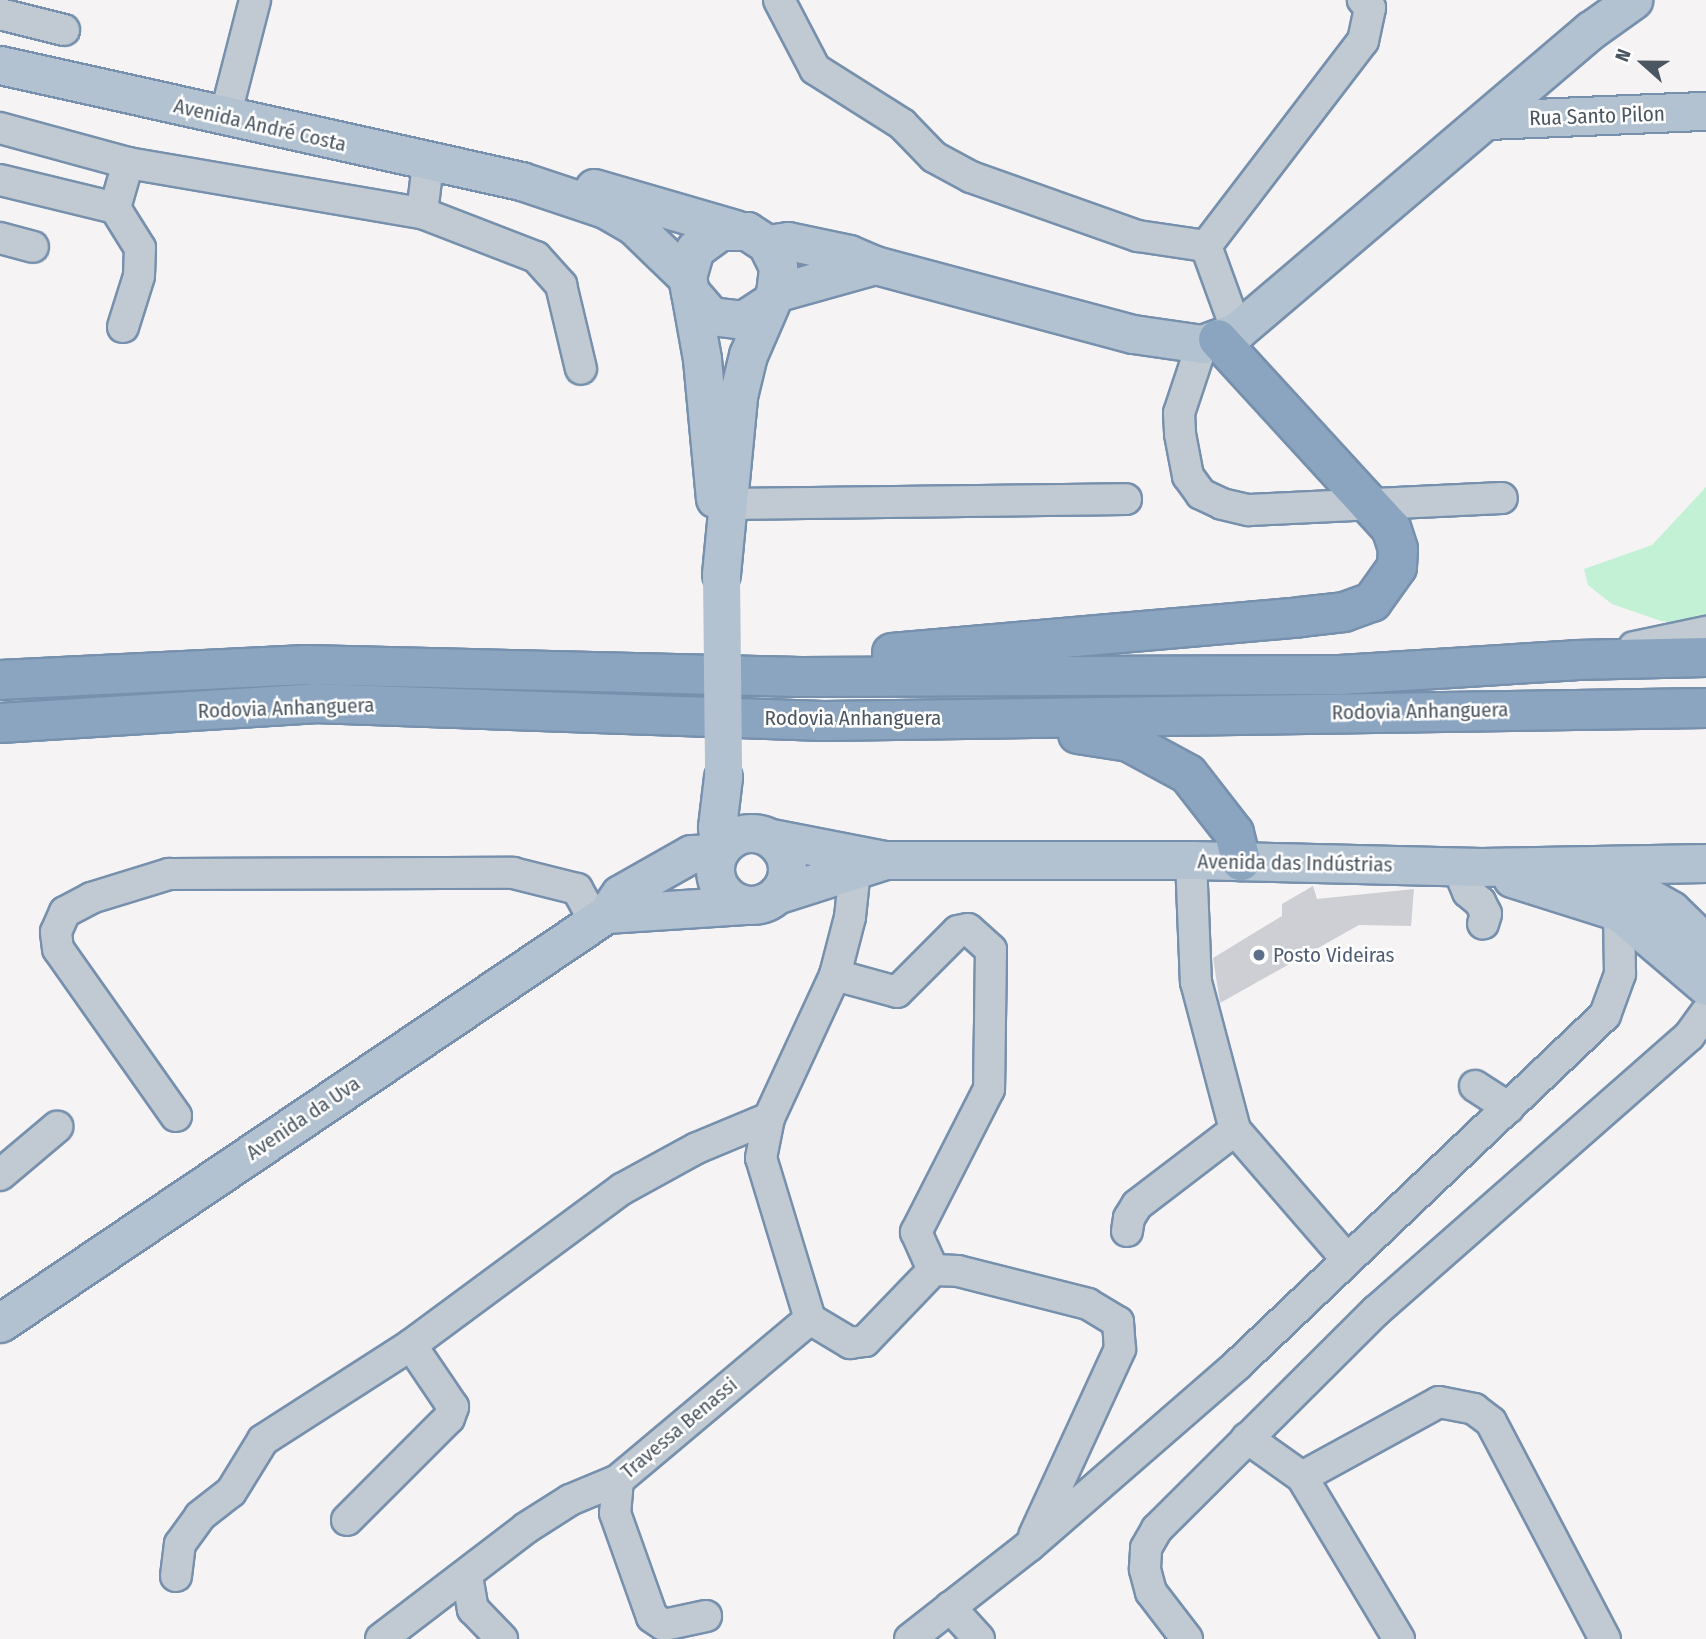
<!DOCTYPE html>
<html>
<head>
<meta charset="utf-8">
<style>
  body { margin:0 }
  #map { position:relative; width:1706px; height:1639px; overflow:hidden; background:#f5f3f3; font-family:"Fira Sans Condensed",sans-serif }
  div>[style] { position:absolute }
  .green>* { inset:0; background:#c3f1d5 }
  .building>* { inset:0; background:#cdcfd5 }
  .roads { filter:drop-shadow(2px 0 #7690ad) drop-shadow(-2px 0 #7690ad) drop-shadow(0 2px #7690ad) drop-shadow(0 -2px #7690ad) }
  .minor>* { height:30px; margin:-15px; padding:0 15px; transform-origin:15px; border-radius:15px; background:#c1cad2 }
  .major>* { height:37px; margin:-18.5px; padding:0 18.5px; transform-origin:18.5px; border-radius:18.5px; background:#b3c2d1 }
  .major>.ring { margin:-18.5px; padding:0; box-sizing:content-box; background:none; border:37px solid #b3c2d1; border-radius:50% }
  .highway>* { height:38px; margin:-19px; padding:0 19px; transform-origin:19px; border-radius:19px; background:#8ba5c1 }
  .major-bridge>* { height:37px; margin:-18.5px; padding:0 18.5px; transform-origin:18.5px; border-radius:18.5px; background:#b3c2d1 }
  .dots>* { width:19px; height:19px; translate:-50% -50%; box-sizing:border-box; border:4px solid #fff; border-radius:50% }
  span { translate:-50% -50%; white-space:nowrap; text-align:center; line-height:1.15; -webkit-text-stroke:5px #fff; paint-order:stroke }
  .street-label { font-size:21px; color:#4a5661 }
  .service-label { font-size:21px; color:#4e5e75 }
  .left { translate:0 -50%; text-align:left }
  .north { position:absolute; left:1608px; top:28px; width:70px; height:70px; -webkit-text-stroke:5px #fff; paint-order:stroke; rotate:291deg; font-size:19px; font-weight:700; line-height:28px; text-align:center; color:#4a5661 }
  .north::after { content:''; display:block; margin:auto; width:24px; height:32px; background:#4a5661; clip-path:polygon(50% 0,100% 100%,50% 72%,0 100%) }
</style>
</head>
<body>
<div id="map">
  <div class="green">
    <div style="clip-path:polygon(1706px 487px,1706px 628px,1661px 621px,1612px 604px,1588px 585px,1584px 569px,1652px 545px)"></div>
  </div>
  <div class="building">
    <div style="clip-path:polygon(1313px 886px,1317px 899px,1414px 889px,1411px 926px,1359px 925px,1220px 1003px,1213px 958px,1282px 916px,1282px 904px)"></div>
  </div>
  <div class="roads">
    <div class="minor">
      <div style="left:779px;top:0;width:78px;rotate:62.4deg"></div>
      <div style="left:815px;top:69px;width:103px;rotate:32.3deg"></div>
      <div style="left:902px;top:124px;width:46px;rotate:45.9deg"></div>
      <div style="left:934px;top:157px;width:42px;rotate:28.4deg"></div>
      <div style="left:971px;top:177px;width:177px;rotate:19.5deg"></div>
      <div style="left:1138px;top:236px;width:69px;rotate:8.4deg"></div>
      <div style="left:1206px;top:246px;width:90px;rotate:70deg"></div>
      <div style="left:0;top:14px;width:66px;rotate:14deg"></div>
      <div style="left:225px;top:117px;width:121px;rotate:-75.6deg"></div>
      <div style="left:0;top:128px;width:133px;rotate:15.3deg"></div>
      <div style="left:128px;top:163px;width:298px;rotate:9.7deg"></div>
      <div style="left:422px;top:213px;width:49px;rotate:-83deg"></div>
      <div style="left:0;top:180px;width:118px;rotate:13.7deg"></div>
      <div style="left:422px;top:213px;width:122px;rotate:21.1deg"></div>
      <div style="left:536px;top:257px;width:38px;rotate:48deg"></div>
      <div style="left:561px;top:285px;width:86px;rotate:76.6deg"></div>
      <div style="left:0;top:238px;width:34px;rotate:15deg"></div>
      <div style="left:1206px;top:246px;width:258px;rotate:-52.6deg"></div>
      <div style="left:1363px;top:41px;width:34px;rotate:-78deg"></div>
      <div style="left:1370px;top:8px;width:11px;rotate:-131deg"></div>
      <div style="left:123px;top:327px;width:53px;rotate:-72.6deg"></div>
      <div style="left:139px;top:276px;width:28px;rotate:-88deg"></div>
      <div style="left:140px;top:248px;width:47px;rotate:-122deg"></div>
      <div style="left:115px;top:208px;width:47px;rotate:-73.9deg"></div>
      <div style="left:1202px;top:344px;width:73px;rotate:108.4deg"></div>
      <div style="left:1179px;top:413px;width:21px;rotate:87deg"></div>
      <div style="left:1180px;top:434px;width:43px;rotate:79.2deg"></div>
      <div style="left:1188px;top:476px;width:22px;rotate:54deg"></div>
      <div style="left:1201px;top:494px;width:23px;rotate:25deg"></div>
      <div style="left:1222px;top:504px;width:28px;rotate:13deg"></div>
      <div style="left:1249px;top:510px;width:253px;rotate:-2.7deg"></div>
      <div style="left:727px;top:504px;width:399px;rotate:-0.7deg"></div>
      <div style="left:1634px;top:647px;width:74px;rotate:-11.8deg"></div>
      <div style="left:1191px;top:860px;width:122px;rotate:87.7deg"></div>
      <div style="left:1196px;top:982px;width:153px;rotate:75.2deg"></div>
      <div style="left:1235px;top:1130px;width:169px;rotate:49.1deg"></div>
      <div style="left:1457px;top:866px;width:28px;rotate:67deg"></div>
      <div style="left:1468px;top:892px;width:16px;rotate:40deg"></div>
      <div style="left:1480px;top:902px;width:13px;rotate:63deg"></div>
      <div style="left:1486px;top:914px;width:10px;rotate:107deg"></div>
      <div style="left:835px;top:975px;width:64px;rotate:15.3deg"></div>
      <div style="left:897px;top:992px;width:86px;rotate:-45deg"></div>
      <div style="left:958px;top:931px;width:10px;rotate:-11deg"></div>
      <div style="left:968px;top:929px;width:31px;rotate:42deg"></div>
      <div style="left:991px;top:950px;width:139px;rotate:90.8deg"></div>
      <div style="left:989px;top:1089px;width:161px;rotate:117deg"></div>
      <div style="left:916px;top:1232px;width:42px;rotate:65.9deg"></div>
      <div style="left:1475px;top:1086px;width:40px;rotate:32.9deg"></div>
      <div style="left:176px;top:1116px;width:204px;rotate:-125.2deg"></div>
      <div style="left:58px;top:949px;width:17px;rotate:-97deg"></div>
      <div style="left:56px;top:932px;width:22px;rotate:-66deg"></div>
      <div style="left:65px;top:912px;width:30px;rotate:-28deg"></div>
      <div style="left:91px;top:898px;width:82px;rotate:-17.1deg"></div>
      <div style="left:169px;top:874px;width:344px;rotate:-0.2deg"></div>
      <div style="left:513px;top:873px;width:66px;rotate:14deg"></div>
      <div style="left:577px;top:889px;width:37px;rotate:61deg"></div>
      <div style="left:0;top:1175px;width:75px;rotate:-40.1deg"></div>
      <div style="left:1127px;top:1231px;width:13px;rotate:-81deg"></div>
      <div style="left:1129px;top:1218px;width:15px;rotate:-58deg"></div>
      <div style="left:1137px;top:1205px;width:123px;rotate:-37.4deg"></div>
      <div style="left:810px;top:1319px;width:47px;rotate:31deg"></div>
      <div style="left:850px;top:1343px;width:15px;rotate:-8deg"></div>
      <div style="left:865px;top:1341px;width:98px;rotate:-46.2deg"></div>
      <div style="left:933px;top:1270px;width:25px;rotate:2deg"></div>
      <div style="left:958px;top:1271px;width:134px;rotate:14.2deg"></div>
      <div style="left:1088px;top:1304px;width:35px;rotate:31deg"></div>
      <div style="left:1118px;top:1322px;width:27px;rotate:86deg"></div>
      <div style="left:1120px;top:1349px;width:206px;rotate:114.7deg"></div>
      <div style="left:1247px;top:1438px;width:67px;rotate:35.3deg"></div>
      <div style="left:1302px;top:1477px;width:189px;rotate:59.1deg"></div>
      <div style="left:1302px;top:1477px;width:156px;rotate:-28.7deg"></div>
      <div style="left:1439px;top:1402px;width:36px;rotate:11deg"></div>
      <div style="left:1474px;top:1409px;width:21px;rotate:37deg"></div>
      <div style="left:1491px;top:1422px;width:245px;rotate:62.3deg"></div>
      <div style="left:618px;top:1480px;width:33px;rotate:95deg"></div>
      <div style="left:615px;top:1513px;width:110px;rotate:70.4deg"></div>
      <div style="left:652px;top:1617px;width:14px;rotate:34deg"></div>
      <div style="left:664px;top:1625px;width:43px;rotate:-12.1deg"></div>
      <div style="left:347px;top:1520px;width:144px;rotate:-45deg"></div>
      <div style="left:449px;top:1418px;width:12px;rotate:-70deg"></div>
      <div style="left:453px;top:1407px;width:75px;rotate:-124.1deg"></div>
      <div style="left:176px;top:1576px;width:32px;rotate:-83deg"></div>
      <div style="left:180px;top:1544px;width:34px;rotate:-54deg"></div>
      <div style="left:200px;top:1516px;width:39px;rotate:-38deg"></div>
      <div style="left:231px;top:1492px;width:61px;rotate:-58.4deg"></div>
      <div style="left:263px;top:1440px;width:176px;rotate:-32.7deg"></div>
      <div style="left:411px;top:1345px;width:262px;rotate:-36.5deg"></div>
      <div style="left:622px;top:1189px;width:85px;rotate:-28.7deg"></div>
      <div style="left:697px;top:1148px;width:78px;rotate:-22.6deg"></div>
      <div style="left:467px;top:1576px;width:34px;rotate:80deg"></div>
      <div style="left:473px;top:1609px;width:42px;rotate:46deg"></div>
      <div style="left:950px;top:1607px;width:43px;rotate:47.8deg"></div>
      <div style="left:381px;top:1639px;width:183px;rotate:-37.4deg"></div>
      <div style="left:526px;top:1528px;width:52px;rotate:-32.5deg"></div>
      <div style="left:570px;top:1500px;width:52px;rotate:-22.6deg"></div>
      <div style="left:618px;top:1480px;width:251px;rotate:-40deg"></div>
      <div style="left:810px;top:1319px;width:168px;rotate:-106.9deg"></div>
      <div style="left:761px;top:1158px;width:41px;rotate:-78.7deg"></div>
      <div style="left:769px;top:1118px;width:157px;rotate:-65.2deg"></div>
      <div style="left:835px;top:975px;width:60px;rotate:-75.5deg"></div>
      <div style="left:850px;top:917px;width:47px;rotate:-83.9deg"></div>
      <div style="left:910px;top:1639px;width:151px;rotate:-38deg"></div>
      <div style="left:1029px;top:1546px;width:276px;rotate:-41deg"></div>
      <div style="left:1237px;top:1365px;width:508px;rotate:-43.56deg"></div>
      <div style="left:1605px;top:1015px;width:44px;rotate:-69.9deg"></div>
      <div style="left:1620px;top:974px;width:62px;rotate:-90.9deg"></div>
      <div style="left:1187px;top:1639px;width:59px;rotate:-127.5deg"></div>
      <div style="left:1151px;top:1592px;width:24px;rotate:-105deg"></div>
      <div style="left:1145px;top:1569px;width:21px;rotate:-87deg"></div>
      <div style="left:1146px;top:1548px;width:22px;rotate:-60deg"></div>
      <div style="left:1157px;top:1529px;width:309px;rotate:-44.9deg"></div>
      <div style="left:1376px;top:1311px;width:417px;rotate:-41.3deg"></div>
      <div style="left:1689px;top:1036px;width:29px;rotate:-54deg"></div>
    </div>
    <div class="major">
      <div style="left:0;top:65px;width:534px;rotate:12.55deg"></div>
      <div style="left:521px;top:181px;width:89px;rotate:18.4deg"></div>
      <div style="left:605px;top:209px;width:34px;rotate:30deg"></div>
      <div style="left:634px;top:226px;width:74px;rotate:43.9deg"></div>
      <div style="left:1487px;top:120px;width:219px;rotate:-2.4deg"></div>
      <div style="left:594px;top:188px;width:147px;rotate:16.2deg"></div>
      <div style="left:767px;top:244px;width:21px;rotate:-8deg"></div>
      <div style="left:788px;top:241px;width:62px;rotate:12deg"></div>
      <div style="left:849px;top:254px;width:28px;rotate:23deg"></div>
      <div style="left:875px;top:265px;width:267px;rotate:15deg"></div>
      <div style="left:1133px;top:334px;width:70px;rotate:8.2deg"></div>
      <div style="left:1202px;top:344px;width:37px;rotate:-20deg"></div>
      <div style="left:1237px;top:331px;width:465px;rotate:-40.4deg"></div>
      <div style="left:1591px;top:30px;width:52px;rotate:-35.5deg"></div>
      <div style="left:690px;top:292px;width:68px;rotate:79.8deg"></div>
      <div style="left:702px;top:359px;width:140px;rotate:84.7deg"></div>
      <div style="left:775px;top:293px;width:104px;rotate:-15.6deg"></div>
      <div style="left:721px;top:574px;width:179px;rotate:-84.5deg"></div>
      <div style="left:738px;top:396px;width:42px;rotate:-76.3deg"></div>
      <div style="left:748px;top:355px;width:68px;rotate:-66.5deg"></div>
      <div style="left:775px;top:293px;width:26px;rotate:-83deg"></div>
      <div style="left:778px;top:267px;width:25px;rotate:-116deg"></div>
      <div style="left:767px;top:244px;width:24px;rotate:-147deg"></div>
      <div style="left:747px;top:231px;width:27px;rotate:180deg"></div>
      <div style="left:720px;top:231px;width:31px;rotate:144deg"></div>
      <div style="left:695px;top:249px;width:29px;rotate:106deg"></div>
      <div style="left:687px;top:277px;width:15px;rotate:79deg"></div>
      <div style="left:690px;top:292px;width:32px;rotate:49deg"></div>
      <div style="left:711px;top:316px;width:32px;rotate:7deg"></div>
      <div style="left:743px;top:320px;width:31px;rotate:-33deg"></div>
      <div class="ring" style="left:715px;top:833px;width:35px;height:35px"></div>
      <div style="left:771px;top:838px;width:115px;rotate:11deg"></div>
      <div style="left:884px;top:860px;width:307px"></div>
      <div style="left:1191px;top:860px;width:290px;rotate:1.4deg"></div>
      <div style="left:1481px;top:867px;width:225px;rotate:-1deg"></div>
      <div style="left:720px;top:847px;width:20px;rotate:-99deg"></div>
      <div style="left:717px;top:827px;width:50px;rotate:-83.2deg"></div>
      <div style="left:1582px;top:875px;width:56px;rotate:15.5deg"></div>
      <div style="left:1636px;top:890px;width:40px;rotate:29.7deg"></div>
      <div style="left:1671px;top:910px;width:49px;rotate:44.2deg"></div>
      <div style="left:1512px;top:878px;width:112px;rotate:17.6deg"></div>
      <div style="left:1619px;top:912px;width:114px;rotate:40.4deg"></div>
      <div style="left:776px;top:895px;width:111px;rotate:-17.8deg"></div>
      <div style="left:606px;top:914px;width:139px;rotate:-3.7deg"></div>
      <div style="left:0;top:1323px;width:731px;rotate:-34.02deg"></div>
      <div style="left:606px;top:914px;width:24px;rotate:-55deg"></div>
      <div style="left:620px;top:894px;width:81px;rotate:-29.4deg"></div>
      <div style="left:691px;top:854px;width:27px;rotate:-2deg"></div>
    </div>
    <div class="highway">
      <div style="left:892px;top:653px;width:410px;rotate:-5deg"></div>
      <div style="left:1300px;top:617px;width:44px;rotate:-6.5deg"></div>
      <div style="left:1344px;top:612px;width:30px;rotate:-20deg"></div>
      <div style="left:1372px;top:602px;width:43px;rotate:-54.5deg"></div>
      <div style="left:1397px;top:567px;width:18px;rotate:-87deg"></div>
      <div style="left:1398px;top:549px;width:22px;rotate:-108deg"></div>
      <div style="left:1391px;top:528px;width:256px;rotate:-132.5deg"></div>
      <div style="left:0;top:680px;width:306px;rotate:-2.8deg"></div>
      <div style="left:306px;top:665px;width:494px;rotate:1.4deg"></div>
      <div style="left:800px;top:677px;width:540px;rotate:-0.21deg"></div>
      <div style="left:1340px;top:675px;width:236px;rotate:-3.6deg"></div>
      <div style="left:1576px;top:660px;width:130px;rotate:-1.3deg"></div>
      <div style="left:0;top:723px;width:315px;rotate:-3.6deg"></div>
      <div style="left:314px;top:703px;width:510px;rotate:2.02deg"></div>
      <div style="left:824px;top:721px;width:882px;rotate:-0.84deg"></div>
      <div style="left:1078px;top:734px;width:52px;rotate:8.9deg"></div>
      <div style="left:1129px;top:742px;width:67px;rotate:28.5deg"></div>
      <div style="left:1188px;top:774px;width:75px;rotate:52.1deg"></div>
      <div style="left:1234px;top:833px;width:29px;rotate:76deg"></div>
    </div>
  </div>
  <div class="major-bridge">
    <div style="left:721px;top:574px;width:203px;rotate:89.4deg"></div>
  </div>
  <div class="dots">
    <div style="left:1259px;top:955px;background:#5c6f8a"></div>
  </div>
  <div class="street-label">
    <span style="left:1597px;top:116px;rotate:-2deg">Rua Santo Pilon</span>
    <span style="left:260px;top:125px;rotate:13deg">Avenida André Costa</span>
    <span style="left:286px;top:708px;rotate:-2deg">Rodovia Anhanguera</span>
    <span style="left:1420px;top:711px;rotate:-1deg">Rodovia Anhanguera</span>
    <span style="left:853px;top:718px">Rodovia Anhanguera</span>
    <span style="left:1295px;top:863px;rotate:1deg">Avenida das Indústrias</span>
    <span style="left:303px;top:1118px;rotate:-34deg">Avenida da Uva</span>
    <span style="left:679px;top:1428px;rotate:-40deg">Travessa Benassi</span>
  </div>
  <div class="service-label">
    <span class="left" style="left:1273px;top:955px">Posto Videiras</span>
  </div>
  <div class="north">N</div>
</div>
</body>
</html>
